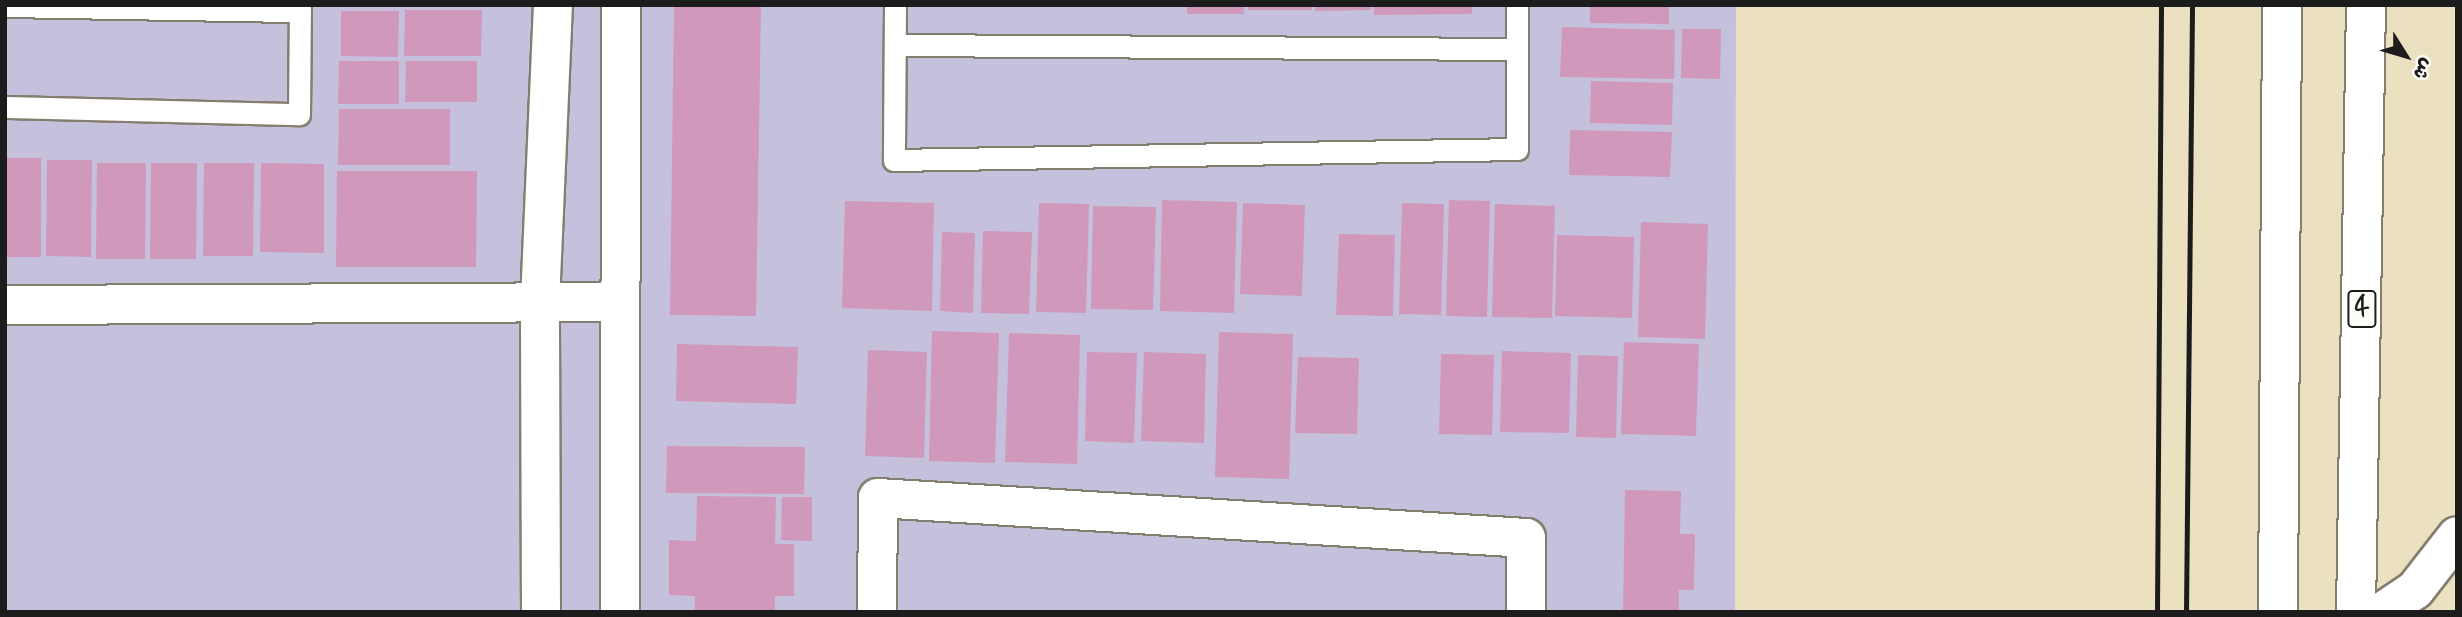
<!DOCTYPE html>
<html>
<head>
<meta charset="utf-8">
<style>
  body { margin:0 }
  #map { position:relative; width:2462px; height:617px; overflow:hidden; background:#ebe1c0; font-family:Mynerve,"Playpen Sans Arabic",sans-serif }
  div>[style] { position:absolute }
  .industrial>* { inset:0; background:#c5c0db }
  .building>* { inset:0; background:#d099bc }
  .roads { filter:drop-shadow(2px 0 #847e6e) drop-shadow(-2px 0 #847e6e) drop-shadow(0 2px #847e6e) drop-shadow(0 -2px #847e6e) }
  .lane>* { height:21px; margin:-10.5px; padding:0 10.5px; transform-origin:10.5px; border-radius:10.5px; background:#fff }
  .street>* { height:38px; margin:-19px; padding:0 19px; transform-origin:19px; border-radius:19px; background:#fff }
  .secondary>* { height:38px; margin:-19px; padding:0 19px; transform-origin:19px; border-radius:19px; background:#fff }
  .primary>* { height:38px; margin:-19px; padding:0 19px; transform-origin:19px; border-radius:19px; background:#fff }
  .rail>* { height:5px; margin:-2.5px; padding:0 2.5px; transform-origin:2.5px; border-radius:2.5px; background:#1c1c1c }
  span { translate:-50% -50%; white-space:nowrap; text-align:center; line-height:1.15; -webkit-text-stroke:5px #fdfcf7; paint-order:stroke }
  .shield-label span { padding:2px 5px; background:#fdfcf7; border:2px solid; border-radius:5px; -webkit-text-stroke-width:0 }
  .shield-label { font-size:26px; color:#1c1c1c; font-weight:700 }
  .frame { position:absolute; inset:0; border:7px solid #1c1c1c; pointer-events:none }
  .north { position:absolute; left:2371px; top:21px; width:70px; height:70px; -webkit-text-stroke:5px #fdfcf7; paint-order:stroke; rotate:127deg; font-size:19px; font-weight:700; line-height:28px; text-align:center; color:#1c1c1c }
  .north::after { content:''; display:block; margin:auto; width:24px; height:32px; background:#1c1c1c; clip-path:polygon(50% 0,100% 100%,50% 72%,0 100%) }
</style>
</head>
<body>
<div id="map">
  <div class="industrial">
    <div style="clip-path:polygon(5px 5px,1736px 5px,1735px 612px,5px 612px)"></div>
  </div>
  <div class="building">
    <div style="clip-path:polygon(674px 5px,761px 5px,756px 316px,670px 315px)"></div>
    <div style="clip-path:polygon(1187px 5px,1244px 5px,1244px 14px,1187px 14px)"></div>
    <div style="clip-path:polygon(1248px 5px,1312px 5px,1312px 10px,1248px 10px)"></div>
    <div style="clip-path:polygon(1315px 5px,1371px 5px,1371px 10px,1315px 11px)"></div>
    <div style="clip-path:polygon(1374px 5px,1472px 5px,1472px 14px,1374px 15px)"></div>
    <div style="clip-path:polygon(1590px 5px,1669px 5px,1669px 24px,1590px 23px)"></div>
    <div style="clip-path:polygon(405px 10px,482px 10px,481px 56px,404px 56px)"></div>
    <div style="clip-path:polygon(341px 11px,399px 11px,398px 57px,341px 56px)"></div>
    <div style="clip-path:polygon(1562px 27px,1675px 30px,1674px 79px,1560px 77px)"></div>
    <div style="clip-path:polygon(1682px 29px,1721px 29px,1720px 79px,1681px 78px)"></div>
    <div style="clip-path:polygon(339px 61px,399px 61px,399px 104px,338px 104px)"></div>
    <div style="clip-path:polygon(406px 61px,477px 61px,477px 102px,405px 102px)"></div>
    <div style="clip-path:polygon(1591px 81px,1673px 83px,1672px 125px,1590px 123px)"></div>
    <div style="clip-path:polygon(339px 109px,450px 109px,450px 165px,338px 165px)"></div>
    <div style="clip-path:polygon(1570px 130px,1672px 132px,1670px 177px,1569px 175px)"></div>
    <div style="clip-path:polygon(5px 158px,41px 158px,41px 257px,5px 257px)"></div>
    <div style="clip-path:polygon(47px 160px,92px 160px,91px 257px,46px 256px)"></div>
    <div style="clip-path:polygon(97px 163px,146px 163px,145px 259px,96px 259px)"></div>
    <div style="clip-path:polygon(151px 163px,197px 163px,196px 259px,150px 259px)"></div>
    <div style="clip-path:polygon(204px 163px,254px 163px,253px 256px,203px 256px)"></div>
    <div style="clip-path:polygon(261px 163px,324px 164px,324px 253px,260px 252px)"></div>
    <div style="clip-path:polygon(337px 171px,477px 171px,476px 267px,336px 267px)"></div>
    <div style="clip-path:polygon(1162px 200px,1237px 202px,1234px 313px,1160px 311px)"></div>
    <div style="clip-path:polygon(1449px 200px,1490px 201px,1487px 317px,1446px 316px)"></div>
    <div style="clip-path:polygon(845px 201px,934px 203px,932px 311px,842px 308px)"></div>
    <div style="clip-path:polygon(1039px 203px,1089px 204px,1086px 313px,1036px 312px)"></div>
    <div style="clip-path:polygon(1243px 203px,1305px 205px,1302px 296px,1240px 294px)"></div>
    <div style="clip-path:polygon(1402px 203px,1444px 204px,1441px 315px,1399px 314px)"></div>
    <div style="clip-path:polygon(1495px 204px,1555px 206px,1552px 318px,1492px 317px)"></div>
    <div style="clip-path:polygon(1093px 206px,1156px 207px,1153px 310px,1091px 309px)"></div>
    <div style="clip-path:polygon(1641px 222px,1708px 224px,1705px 339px,1638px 337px)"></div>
    <div style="clip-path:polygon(983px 231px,1032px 232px,1029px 314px,981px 313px)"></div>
    <div style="clip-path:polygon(942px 232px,975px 233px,973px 313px,940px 311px)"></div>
    <div style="clip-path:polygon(1339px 234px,1395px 235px,1393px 316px,1336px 315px)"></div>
    <div style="clip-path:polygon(1557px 235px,1634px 237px,1632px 318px,1555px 316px)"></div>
    <div style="clip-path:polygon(932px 331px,999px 333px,995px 463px,929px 461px)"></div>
    <div style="clip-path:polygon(1219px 332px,1293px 334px,1289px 479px,1215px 477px)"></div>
    <div style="clip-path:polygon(1009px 333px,1080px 335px,1077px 464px,1005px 462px)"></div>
    <div style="clip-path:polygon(1624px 342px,1699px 344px,1696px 436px,1621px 434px)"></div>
    <div style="clip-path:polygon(677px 344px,798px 347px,796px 404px,676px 401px)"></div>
    <div style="clip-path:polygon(868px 350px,927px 352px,924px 458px,865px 456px)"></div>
    <div style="clip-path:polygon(1502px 351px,1571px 353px,1569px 433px,1500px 432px)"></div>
    <div style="clip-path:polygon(1087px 352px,1137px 353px,1134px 443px,1085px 441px)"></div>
    <div style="clip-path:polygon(1144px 352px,1206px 354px,1204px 443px,1141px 441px)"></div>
    <div style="clip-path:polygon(1441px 354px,1494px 355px,1492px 435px,1439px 434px)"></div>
    <div style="clip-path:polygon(1578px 355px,1618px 356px,1616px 438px,1576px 437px)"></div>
    <div style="clip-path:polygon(1298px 357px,1359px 358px,1357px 434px,1295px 433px)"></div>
    <div style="clip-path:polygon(667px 446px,805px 447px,804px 494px,666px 493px)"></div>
    <div style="clip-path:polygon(1625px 490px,1681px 491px,1680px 534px,1695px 534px,1694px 590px,1679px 590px,1679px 612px,1623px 612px)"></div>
    <div style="clip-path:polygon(697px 496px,776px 497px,775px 544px,794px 544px,794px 596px,775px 596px,775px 612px,695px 612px,695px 596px,669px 595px,669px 540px,696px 541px)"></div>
    <div style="clip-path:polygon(782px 497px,812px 497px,812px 541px,781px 540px)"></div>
  </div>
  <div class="roads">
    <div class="lane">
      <div style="left:895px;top:5px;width:155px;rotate:90.4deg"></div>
      <div style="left:894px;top:160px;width:623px;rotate:-1.01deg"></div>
      <div style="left:1517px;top:149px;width:144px;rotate:-90deg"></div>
      <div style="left:5px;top:6px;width:295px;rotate:1deg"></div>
      <div style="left:895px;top:45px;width:622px;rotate:0.37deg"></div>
      <div style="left:5px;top:107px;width:294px;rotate:1.4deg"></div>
      <div style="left:299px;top:114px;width:109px;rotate:-89.5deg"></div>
    </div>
    <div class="street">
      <div style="left:5px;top:305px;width:614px;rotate:-0.28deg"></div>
      <div style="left:877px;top:612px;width:114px;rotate:-89.5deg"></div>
      <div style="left:878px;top:498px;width:649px;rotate:3.53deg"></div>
      <div style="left:1526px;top:538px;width:74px;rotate:90deg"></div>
      <div style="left:2382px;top:612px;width:40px;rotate:-34deg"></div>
      <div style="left:2415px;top:590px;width:68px;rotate:-52.1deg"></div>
    </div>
    <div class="secondary">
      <div style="left:541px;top:612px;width:310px;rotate:-90.2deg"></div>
      <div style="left:540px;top:302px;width:297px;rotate:-87.5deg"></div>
      <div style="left:620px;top:612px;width:607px;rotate:-89.91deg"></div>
    </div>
    <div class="primary">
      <div style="left:2278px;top:612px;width:607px;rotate:-89.62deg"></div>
      <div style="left:2356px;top:612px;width:607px;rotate:-89.06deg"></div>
    </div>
  </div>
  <div class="rail">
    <div style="left:2157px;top:612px;width:607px;rotate:-89.62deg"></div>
    <div style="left:2186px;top:612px;width:607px;rotate:-89.43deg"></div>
  </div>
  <div class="shield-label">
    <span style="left:2362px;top:309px">4</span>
  </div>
  <div class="frame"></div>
  <div class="north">ش</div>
</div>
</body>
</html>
